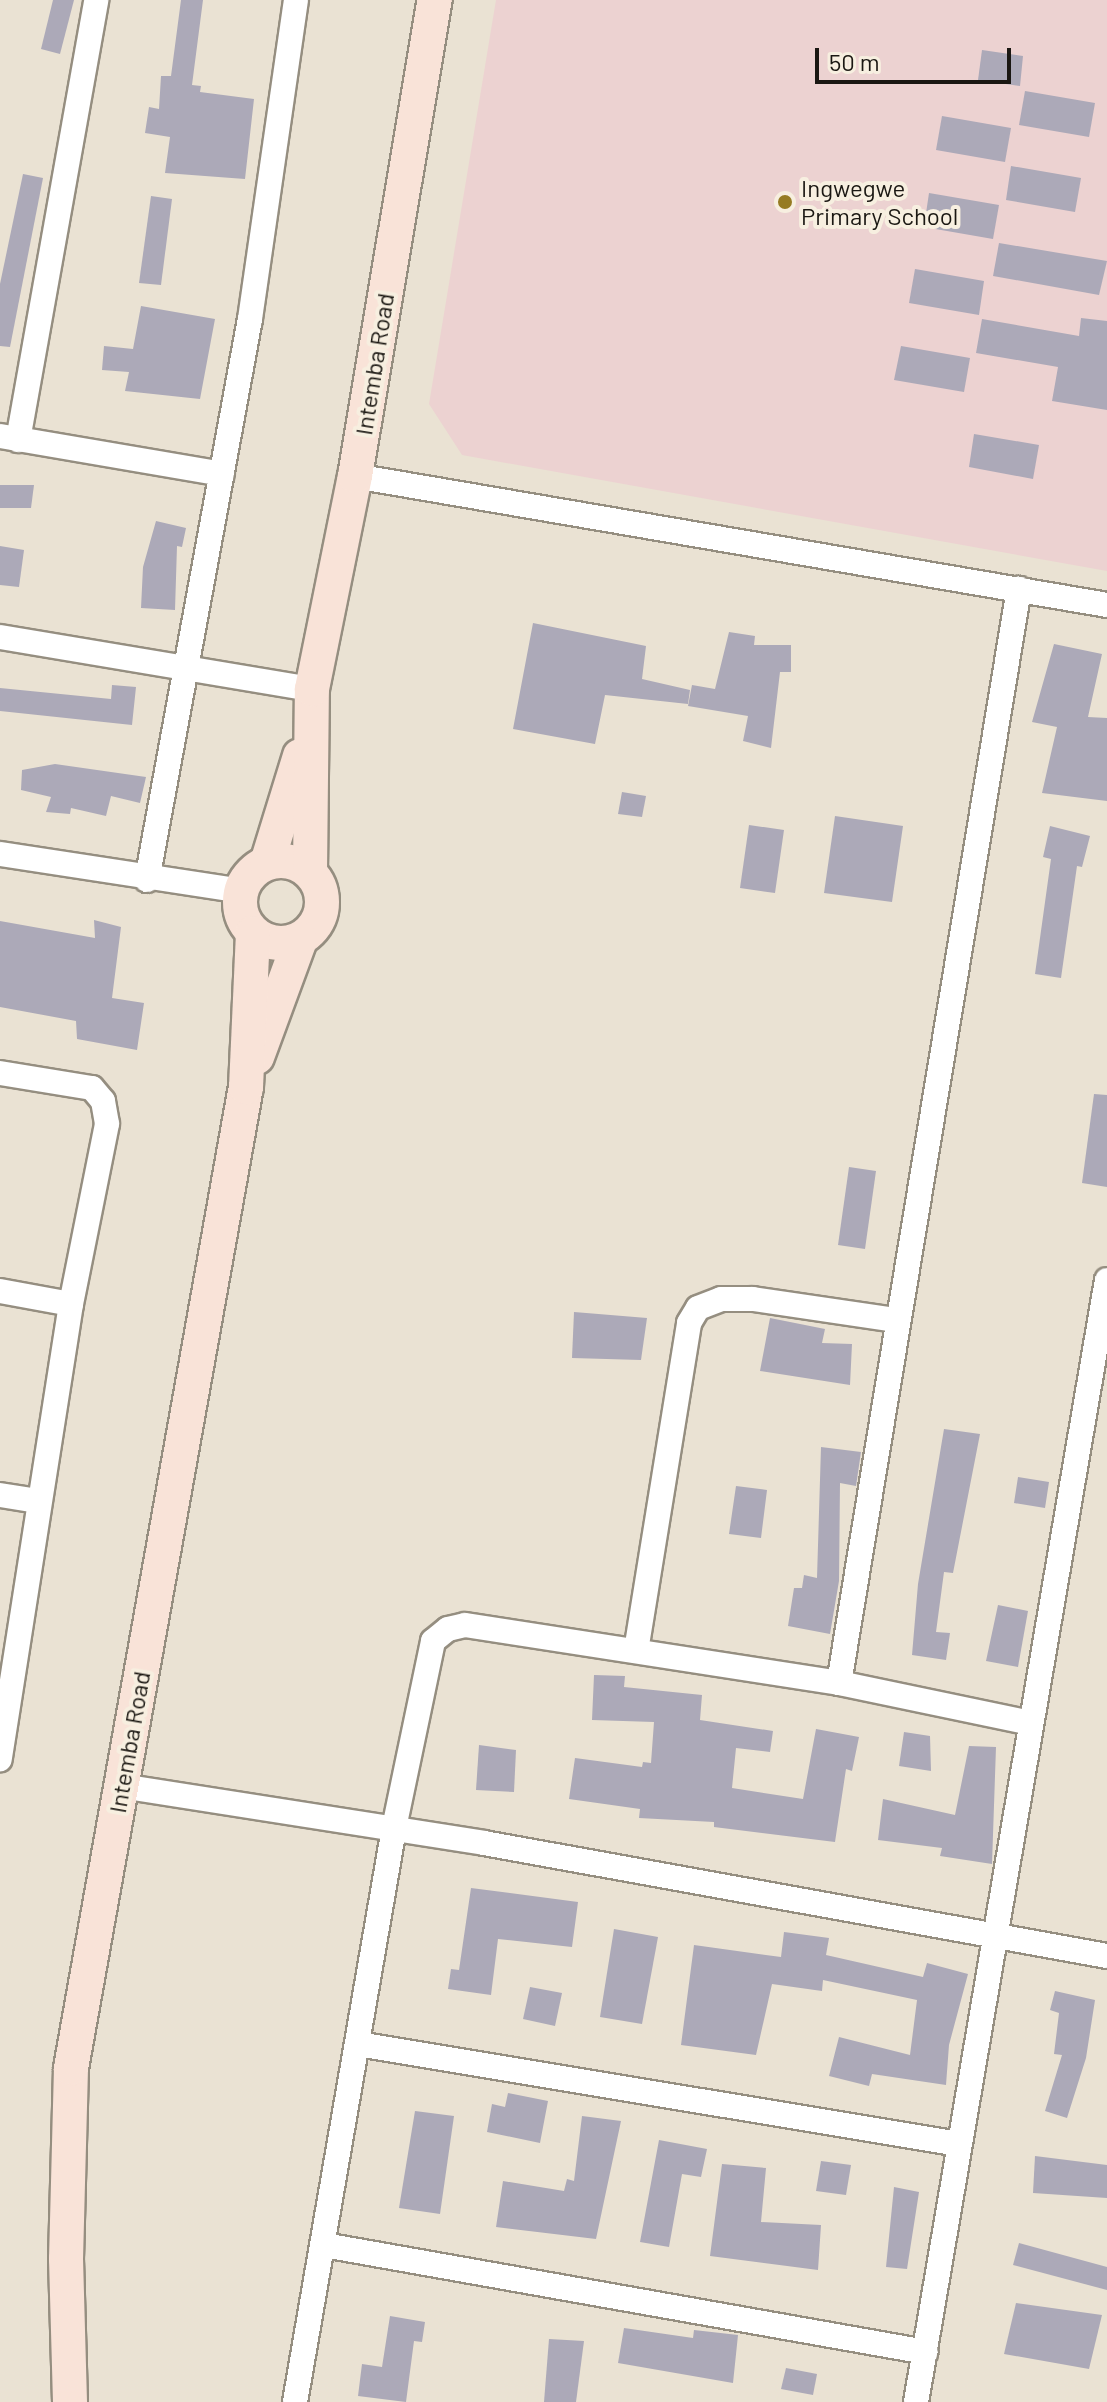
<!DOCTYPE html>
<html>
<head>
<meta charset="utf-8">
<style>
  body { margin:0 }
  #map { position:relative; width:1107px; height:2402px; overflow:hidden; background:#eae2d3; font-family:Barlow,sans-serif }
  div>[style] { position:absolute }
  .education>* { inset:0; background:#ecd2d1 }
  .building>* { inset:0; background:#aca9b8 }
  .roads { filter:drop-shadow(2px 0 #958e80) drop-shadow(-2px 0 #958e80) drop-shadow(0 2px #958e80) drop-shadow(0 -2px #958e80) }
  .street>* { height:24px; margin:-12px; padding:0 12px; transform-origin:12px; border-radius:12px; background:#fff }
  .secondary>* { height:34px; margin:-17px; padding:0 17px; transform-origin:17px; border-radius:17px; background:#f9e3d8 }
  .secondary>.ring { margin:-17px; padding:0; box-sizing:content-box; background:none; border:34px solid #f9e3d8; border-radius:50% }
  .dots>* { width:22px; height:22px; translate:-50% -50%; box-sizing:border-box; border:4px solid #f7efe0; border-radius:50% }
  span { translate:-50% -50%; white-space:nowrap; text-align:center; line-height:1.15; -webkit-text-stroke:8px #f7efe0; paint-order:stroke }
  .poi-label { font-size:24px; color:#1a1712 }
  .left { translate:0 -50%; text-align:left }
  .street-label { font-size:24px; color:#1a1712 }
  .scale { position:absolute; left:815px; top:48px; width:196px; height:36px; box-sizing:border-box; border:4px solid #1a1712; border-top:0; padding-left:10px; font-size:24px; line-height:28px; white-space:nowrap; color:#1a1712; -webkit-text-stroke:6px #f7efe0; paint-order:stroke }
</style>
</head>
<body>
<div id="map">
  <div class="education">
    <div style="clip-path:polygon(496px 0,1107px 0,1107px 571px,462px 455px,429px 404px)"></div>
  </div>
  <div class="building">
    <div style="clip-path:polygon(53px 0,74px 0,60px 54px,41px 49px)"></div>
    <div style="clip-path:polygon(181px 0,203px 0,192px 85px,201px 86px,200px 92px,254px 99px,245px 179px,165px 173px,170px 137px,145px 133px,149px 107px,159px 109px,161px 76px,171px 76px)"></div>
    <div style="clip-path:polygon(982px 50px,1023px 56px,1020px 86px,978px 80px)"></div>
    <div style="clip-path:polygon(1025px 91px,1095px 103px,1089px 137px,1019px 125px)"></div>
    <div style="clip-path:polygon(942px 116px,1011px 128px,1005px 162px,936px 150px)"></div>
    <div style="clip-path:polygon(1011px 166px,1081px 178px,1075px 212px,1006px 200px)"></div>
    <div style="clip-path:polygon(23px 174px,43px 178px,10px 347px,0 346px,0 284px)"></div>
    <div style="clip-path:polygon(929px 193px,999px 205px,993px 239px,924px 227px)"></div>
    <div style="clip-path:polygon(151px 196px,172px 199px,161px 285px,139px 283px)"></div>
    <div style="clip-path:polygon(999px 243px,1107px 261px,1099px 295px,993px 276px)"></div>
    <div style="clip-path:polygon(915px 269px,984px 281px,979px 315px,909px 303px)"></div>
    <div style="clip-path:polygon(141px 306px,215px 319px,200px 399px,125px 391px,129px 372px,102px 370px,104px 346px,133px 349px)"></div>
    <div style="clip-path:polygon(1081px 318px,1107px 321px,1107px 410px,1052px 401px,1058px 367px,976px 353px,982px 319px,1079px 336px)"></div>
    <div style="clip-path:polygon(901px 346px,970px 358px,964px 392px,894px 380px)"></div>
    <div style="clip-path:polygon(974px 434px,1039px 445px,1033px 479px,969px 467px)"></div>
    <div style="clip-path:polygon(0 485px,34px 485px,31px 508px,0 508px)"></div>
    <div style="clip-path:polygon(156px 521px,186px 528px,182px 547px,177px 546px,175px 610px,141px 608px,143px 567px)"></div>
    <div style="clip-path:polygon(0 546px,24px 550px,19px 587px,0 585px)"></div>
    <div style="clip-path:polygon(533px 623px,646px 646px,642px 679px,690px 690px,688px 704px,605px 695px,595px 744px,513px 729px)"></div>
    <div style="clip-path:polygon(729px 632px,755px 636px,754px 645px,791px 645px,791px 672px,780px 672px,771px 748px,743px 741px,748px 716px,688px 706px,692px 685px,715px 689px)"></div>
    <div style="clip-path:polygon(1054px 644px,1102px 654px,1088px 717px,1107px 718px,1107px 801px,1042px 793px,1057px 727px,1032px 722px)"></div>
    <div style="clip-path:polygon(112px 685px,136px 687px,132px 725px,0 711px,0 688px,111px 699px)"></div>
    <div style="clip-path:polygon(55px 764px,146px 777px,140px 803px,111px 796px,106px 816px,71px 808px,70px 814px,46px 812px,51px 797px,21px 790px,22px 770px)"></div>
    <div style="clip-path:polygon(622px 792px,646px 796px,642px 817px,618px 814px)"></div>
    <div style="clip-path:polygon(835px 816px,903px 826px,892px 902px,824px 893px)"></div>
    <div style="clip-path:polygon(749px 825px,784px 830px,775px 893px,740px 888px)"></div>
    <div style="clip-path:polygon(1050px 826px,1090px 836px,1082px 867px,1077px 866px,1061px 978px,1035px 974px,1051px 859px,1043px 857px)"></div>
    <div style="clip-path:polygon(94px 920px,121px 927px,112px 998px,144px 1003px,137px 1050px,77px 1039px,76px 1021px,0 1007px,0 921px,95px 938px)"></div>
    <div style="clip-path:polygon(1094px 1094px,1107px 1095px,1107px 1187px,1082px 1183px)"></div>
    <div style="clip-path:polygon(849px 1167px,876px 1171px,865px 1249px,838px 1245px)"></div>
    <div style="clip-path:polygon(574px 1312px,647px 1318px,641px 1360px,572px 1358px)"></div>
    <div style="clip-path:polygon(770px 1318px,825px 1329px,822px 1343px,852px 1344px,850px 1385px,760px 1371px)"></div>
    <div style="clip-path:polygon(944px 1429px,980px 1434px,953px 1573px,944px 1572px,936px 1632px,950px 1633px,946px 1660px,912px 1655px,918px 1584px)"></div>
    <div style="clip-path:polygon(821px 1447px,861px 1452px,856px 1486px,840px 1483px,839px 1581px,830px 1634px,788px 1626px,794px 1588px,802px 1588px,804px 1575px,817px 1578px)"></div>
    <div style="clip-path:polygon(1018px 1477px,1049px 1482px,1045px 1508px,1014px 1503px)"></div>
    <div style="clip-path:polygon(736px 1486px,767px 1490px,761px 1538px,729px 1534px)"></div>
    <div style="clip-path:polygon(998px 1605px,1028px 1611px,1018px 1667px,986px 1661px)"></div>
    <div style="clip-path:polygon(594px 1675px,625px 1676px,624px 1687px,702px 1695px,700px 1720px,773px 1731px,770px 1752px,736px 1748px,732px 1788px,803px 1799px,816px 1729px,859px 1737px,852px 1771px,846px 1769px,835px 1842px,714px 1827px,714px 1822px,639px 1818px,640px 1809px,569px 1799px,575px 1758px,642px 1767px,643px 1762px,651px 1763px,654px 1722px,592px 1720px)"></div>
    <div style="clip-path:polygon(904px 1732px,930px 1736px,931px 1771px,899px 1766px)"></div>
    <div style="clip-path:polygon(479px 1745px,516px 1750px,514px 1792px,476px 1790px)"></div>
    <div style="clip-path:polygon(969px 1746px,996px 1747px,992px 1864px,940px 1856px,942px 1848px,878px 1840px,883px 1799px,955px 1815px)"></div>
    <div style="clip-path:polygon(471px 1888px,578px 1902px,572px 1947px,498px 1939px,491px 1995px,448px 1989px,451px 1969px,459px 1970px)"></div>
    <div style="clip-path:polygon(614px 1929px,658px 1937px,642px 2024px,600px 2017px)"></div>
    <div style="clip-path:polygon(784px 1932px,829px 1938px,826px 1955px,923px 1977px,927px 1963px,968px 1974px,949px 2045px,946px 2085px,872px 2074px,869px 2086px,829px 2076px,839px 2037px,910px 2055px,917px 2000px,823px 1980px,822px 1991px,772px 1984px,756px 2055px,681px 2045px,694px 1945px,781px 1957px)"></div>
    <div style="clip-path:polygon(530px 1987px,562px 1993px,555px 2026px,523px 2019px)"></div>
    <div style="clip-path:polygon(1055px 1991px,1095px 2000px,1086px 2058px,1067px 2118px,1045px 2111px,1062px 2055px,1054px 2054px,1059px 2013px,1050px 2010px)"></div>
    <div style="clip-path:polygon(508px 2093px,548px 2101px,540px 2143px,487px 2132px,492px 2104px,505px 2107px)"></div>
    <div style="clip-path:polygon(415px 2111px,454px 2116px,440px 2214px,399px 2208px)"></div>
    <div style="clip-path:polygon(582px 2116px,621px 2121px,596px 2239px,496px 2227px,503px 2181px,564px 2191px,567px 2179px,574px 2181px)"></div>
    <div style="clip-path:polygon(659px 2140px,707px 2149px,701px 2177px,682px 2174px,669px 2247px,640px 2242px)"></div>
    <div style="clip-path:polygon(1035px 2156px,1107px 2165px,1107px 2198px,1033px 2193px)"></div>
    <div style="clip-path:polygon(821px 2161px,851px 2165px,846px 2195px,816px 2191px)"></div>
    <div style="clip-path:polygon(722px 2164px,766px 2168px,761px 2222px,821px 2225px,818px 2270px,710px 2256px)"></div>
    <div style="clip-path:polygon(894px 2187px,919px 2192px,907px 2269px,886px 2267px)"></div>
    <div style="clip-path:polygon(1019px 2243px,1107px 2267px,1107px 2290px,1013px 2265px)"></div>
    <div style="clip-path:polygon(1016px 2303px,1102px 2315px,1089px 2369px,1004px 2354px)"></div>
    <div style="clip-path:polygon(390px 2316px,425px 2322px,422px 2342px,414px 2341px,406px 2402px,358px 2396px,362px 2364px,382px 2367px)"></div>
    <div style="clip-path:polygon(624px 2328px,693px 2338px,694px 2330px,738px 2335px,733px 2383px,618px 2363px)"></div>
    <div style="clip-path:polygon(549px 2339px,584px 2341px,576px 2402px,544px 2402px)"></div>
    <div style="clip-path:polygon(786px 2368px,817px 2374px,813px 2395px,781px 2389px)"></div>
  </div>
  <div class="roads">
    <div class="street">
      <div style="left:0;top:436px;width:225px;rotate:9.7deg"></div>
      <div style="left:18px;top:440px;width:447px;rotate:-79.9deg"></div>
      <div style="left:355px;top:476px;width:763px;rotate:9.73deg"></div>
      <div style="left:0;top:637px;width:316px;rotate:9.5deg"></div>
      <div style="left:0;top:854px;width:244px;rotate:8.7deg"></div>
      <div style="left:147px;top:880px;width:570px;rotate:-79.6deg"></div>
      <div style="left:250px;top:319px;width:322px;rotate:-81.8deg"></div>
      <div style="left:0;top:1073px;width:93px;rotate:9.3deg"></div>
      <div style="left:92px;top:1088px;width:17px;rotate:50deg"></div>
      <div style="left:103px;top:1101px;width:23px;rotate:80deg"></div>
      <div style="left:107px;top:1124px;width:184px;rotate:101.3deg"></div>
      <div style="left:71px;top:1304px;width:461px;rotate:98.9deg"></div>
      <div style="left:0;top:1291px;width:72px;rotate:10.4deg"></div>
      <div style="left:0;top:1495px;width:39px;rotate:9deg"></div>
      <div style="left:636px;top:1651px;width:332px;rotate:-80.8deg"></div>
      <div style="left:689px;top:1323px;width:17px;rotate:-59deg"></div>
      <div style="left:698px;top:1308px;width:25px;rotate:-21deg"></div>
      <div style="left:721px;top:1299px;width:32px"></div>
      <div style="left:753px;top:1299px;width:145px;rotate:8.4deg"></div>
      <div style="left:839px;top:1683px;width:1109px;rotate:-80.66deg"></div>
      <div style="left:121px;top:1786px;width:367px;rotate:8.9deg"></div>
      <div style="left:484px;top:1843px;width:633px;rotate:10.28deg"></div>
      <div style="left:358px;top:2044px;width:609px;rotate:9.45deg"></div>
      <div style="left:324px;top:2245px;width:611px;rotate:10.08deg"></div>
      <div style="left:295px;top:2402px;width:582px;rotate:-80.21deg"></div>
      <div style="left:394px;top:1828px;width:191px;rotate:-78.2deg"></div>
      <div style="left:433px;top:1641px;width:19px;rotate:-39deg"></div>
      <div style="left:448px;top:1629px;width:17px;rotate:-13deg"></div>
      <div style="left:465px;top:1625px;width:378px;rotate:8.8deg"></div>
      <div style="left:839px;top:1683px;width:195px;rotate:11.8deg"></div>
      <div style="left:916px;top:2402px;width:1138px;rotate:-80.34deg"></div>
    </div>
    <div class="secondary">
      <div class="ring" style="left:240px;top:861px;width:48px;height:48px"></div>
      <div style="left:267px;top:863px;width:112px;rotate:-72.9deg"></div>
      <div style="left:310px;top:872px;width:183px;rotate:-89.4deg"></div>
      <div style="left:312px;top:689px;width:217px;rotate:-78.6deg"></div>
      <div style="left:355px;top:476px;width:483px;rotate:-80.5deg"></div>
      <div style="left:257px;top:1057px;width:125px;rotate:-69.8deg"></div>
      <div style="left:70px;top:2402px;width:143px;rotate:-91.6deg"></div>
      <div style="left:66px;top:2259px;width:191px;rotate:-88.5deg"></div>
      <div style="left:71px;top:2068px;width:996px;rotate:-79.89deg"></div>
      <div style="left:246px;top:1087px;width:154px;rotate:-87.4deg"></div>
    </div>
  </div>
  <div class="dots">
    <div style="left:785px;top:202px;background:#967b23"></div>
  </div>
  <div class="poi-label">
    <span class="left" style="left:801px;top:202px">Ingwegwe<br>Primary School</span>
  </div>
  <div class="street-label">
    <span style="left:374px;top:364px;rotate:-81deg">Intemba Road</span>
    <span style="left:129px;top:1742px;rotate:-80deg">Intemba Road</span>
  </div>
  <div class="scale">50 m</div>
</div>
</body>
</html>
